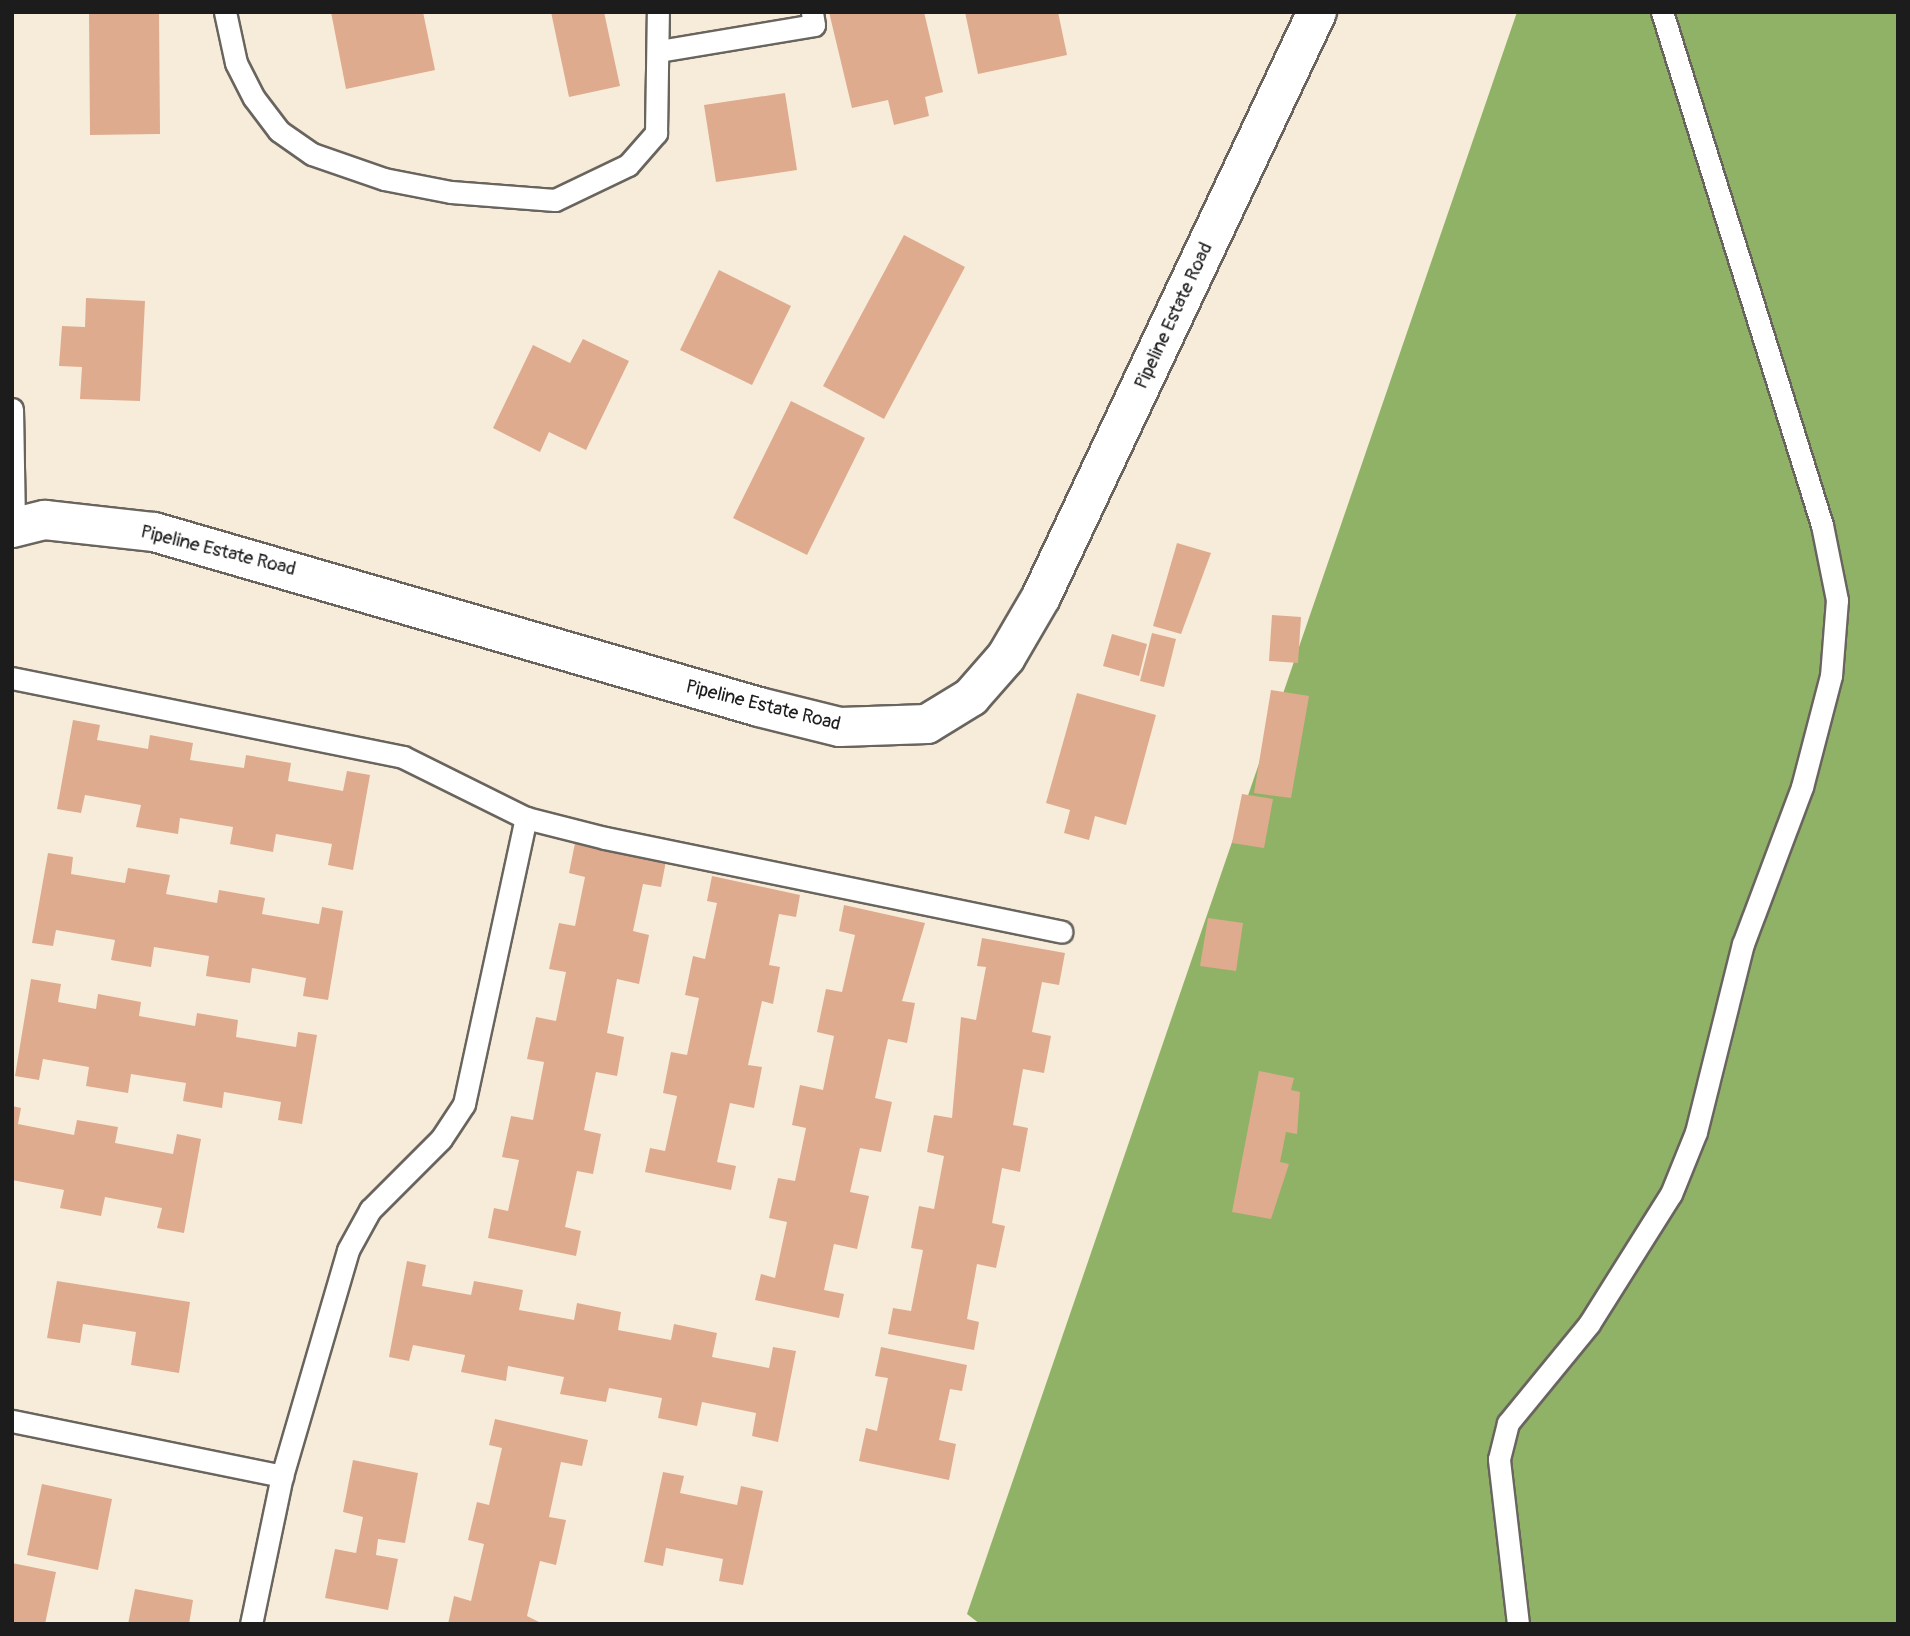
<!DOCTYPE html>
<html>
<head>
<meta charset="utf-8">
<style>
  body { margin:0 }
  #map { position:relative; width:1910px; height:1636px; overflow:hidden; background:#f7ecda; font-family:Pangolin,sans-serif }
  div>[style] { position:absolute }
  .forest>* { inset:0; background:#90b267 }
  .building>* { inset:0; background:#dfab8e }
  .roads { filter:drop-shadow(2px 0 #69655e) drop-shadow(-2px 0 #69655e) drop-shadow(0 2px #69655e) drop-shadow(0 -2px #69655e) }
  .lane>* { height:21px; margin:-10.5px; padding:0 10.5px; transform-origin:10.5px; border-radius:10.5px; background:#fff }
  .street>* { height:38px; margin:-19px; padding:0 19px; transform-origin:19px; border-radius:19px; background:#fff }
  span { translate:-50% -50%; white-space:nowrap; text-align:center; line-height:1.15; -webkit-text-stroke:5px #fff; paint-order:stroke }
  .street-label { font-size:19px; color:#1c1c1c }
  .frame { position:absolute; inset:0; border:14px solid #1c1c1c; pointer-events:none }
</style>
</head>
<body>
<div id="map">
  <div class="forest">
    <div style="clip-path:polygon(1517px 12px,1898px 12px,1898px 1624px,980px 1624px,967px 1614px)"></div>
  </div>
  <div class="building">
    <div style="clip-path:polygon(89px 12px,159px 12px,160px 134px,90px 135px)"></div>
    <div style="clip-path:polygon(331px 12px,423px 12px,435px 70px,346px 89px)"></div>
    <div style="clip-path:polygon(551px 12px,604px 12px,620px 86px,569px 97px)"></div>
    <div style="clip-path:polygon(829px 12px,924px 12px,943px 92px,925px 97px,929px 116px,894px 125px,888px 100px,852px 108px)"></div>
    <div style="clip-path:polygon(965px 12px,1058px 12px,1067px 55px,978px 74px)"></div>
    <div style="clip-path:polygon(785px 93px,797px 170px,716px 182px,704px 105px)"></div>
    <div style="clip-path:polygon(904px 235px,965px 267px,884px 419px,823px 386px)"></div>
    <div style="clip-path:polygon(719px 270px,791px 306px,752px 385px,680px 350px)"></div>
    <div style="clip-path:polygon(86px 298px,145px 301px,140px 401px,80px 399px,82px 367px,59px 366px,62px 326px,85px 327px)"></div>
    <div style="clip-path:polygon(583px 339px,629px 361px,586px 450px,549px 432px,540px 452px,493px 428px,533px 345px,570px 363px)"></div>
    <div style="clip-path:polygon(791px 401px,865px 438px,807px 555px,733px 518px)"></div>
    <div style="clip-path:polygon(1177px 543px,1211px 553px,1181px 634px,1153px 626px)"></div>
    <div style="clip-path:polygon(1272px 615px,1301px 617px,1298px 663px,1269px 661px)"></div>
    <div style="clip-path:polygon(1152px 633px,1176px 639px,1164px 687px,1140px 681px)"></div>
    <div style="clip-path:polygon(1112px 634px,1147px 644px,1139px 676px,1103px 666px)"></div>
    <div style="clip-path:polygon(1271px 690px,1309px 696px,1291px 798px,1254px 793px)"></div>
    <div style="clip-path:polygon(1077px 693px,1156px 715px,1126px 825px,1095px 816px,1089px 840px,1064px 833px,1070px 810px,1046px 803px)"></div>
    <div style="clip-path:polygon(73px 720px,100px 725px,97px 740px,148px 749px,150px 735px,193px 743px,190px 760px,244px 768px,246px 755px,291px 763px,288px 781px,343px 791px,347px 771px,370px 775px,353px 870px,328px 865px,332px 844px,276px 834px,273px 852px,230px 844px,233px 827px,180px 818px,178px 834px,136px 827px,141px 805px,85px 795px,81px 813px,57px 809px)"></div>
    <div style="clip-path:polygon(1242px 794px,1273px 799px,1264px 848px,1232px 843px)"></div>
    <div style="clip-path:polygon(575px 843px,666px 861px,661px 887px,643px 884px,633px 931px,649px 935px,639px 984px,617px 979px,607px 1033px,624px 1037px,617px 1076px,596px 1072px,584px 1130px,601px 1134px,593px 1174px,577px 1171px,565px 1227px,581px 1231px,576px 1256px,488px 1238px,494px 1208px,508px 1211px,519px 1160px,502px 1157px,511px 1116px,533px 1120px,544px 1062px,527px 1059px,536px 1017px,556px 1021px,566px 972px,549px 969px,559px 923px,575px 926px,585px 877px,569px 873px)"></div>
    <div style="clip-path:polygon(48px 853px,73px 857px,71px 874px,125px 883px,128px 868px,170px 875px,166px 894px,217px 903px,219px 890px,265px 898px,262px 914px,319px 924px,322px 907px,343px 911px,328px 1000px,303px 996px,306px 978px,252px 968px,250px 983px,206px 976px,209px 956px,154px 947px,151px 967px,111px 960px,115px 940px,56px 930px,53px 946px,32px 943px)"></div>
    <div style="clip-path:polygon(712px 876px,800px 895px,796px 917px,779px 914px,769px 965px,780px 967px,773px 1004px,762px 1001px,748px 1065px,762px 1067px,754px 1108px,730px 1103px,717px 1162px,736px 1166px,731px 1190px,645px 1172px,650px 1148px,665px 1151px,677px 1096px,663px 1093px,671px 1052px,687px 1055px,699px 998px,685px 995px,693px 956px,705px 959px,717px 903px,707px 901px)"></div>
    <div style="clip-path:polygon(844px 905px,925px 923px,902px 1001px,915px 1003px,907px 1043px,888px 1039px,875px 1098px,892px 1102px,881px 1152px,860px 1148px,850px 1192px,869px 1196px,857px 1249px,834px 1244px,824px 1290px,844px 1294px,839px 1318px,755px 1300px,761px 1274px,775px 1278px,787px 1222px,769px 1218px,778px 1178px,795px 1181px,806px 1128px,792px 1125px,800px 1085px,823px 1090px,834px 1036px,817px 1032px,826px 989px,842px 992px,855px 935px,839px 931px)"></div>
    <div style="clip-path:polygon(1208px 918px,1243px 923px,1236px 971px,1200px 966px)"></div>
    <div style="clip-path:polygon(982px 938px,1065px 953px,1059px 985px,1042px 982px,1032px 1032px,1051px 1036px,1044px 1073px,1023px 1069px,1013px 1125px,1028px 1128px,1020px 1172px,1002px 1168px,992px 1223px,1005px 1226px,996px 1268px,977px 1264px,967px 1319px,979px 1322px,974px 1350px,888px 1334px,893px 1308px,911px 1311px,923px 1250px,911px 1248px,919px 1206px,934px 1209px,944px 1156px,927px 1152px,934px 1115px,952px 1118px,961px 1017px,976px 1020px,986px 967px,977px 966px)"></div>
    <div style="clip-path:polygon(31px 979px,61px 984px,58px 1002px,96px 1009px,98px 994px,141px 1002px,139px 1016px,195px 1026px,197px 1013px,238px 1020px,236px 1037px,296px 1047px,298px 1032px,317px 1035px,302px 1124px,278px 1120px,281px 1102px,224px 1092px,222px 1108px,183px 1101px,186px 1083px,131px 1074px,128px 1093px,86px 1086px,89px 1067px,43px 1059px,39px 1080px,15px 1076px)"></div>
    <div style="clip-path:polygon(1259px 1071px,1294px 1078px,1291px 1090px,1300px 1092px,1297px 1134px,1286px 1132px,1280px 1162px,1289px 1164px,1271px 1219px,1232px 1212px)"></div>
    <div style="clip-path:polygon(12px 1106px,21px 1108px,18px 1124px,74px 1135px,77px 1120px,118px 1127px,115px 1143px,173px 1154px,177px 1134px,201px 1139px,184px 1233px,157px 1228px,162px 1208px,105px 1197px,101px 1216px,60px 1208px,64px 1190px,12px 1180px)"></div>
    <div style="clip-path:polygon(407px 1261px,426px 1265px,422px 1286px,471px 1295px,474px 1281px,523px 1290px,519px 1310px,574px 1320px,577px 1303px,621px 1312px,618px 1330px,671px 1340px,674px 1324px,717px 1333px,712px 1357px,769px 1368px,773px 1347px,796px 1351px,778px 1442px,752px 1436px,756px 1413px,702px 1402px,697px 1426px,658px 1418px,662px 1398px,609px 1388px,606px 1402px,560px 1394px,564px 1377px,508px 1366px,506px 1381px,461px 1372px,465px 1355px,413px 1345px,409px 1361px,389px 1357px)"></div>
    <div style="clip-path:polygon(57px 1281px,190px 1302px,179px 1373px,131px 1365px,136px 1332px,83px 1324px,80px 1343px,47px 1338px)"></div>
    <div style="clip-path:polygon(881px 1347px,967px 1365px,962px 1391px,950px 1389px,939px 1440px,956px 1444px,949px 1480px,859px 1461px,866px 1428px,877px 1431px,888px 1378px,875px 1376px)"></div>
    <div style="clip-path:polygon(495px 1419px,588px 1440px,582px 1466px,561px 1462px,549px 1517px,566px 1520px,556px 1565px,540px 1561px,527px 1616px,543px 1624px,448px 1624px,454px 1596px,471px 1601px,484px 1544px,468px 1540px,477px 1502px,489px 1505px,502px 1448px,489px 1445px)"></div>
    <div style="clip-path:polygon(353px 1460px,418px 1473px,405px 1543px,378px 1539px,376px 1555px,398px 1559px,388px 1610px,325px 1598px,335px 1549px,356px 1553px,363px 1517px,343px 1512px)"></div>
    <div style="clip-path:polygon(663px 1472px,684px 1476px,680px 1493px,737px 1505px,741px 1486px,763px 1491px,743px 1585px,719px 1581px,723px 1559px,666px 1548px,663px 1566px,644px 1562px)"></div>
    <div style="clip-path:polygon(42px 1484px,112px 1499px,98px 1570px,27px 1555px)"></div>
    <div style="clip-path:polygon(12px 1563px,56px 1572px,45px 1624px,12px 1624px)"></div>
    <div style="clip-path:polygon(135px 1589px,193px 1600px,189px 1624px,128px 1624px)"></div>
  </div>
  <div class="roads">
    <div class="lane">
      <div style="left:225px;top:12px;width:52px;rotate:77.8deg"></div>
      <div style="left:236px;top:63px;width:39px;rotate:63deg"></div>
      <div style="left:254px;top:98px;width:41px;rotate:52.9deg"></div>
      <div style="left:279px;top:131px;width:40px;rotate:34.9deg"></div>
      <div style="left:312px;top:154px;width:76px;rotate:19.1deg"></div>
      <div style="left:384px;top:179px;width:68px;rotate:11deg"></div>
      <div style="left:451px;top:192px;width:104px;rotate:4.4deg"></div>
      <div style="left:555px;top:200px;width:81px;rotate:-25.6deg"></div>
      <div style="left:628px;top:165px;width:43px;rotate:-48.8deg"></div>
      <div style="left:656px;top:133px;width:121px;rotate:-89.1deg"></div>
      <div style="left:659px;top:51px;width:157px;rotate:-9.5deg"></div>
      <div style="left:814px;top:25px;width:13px;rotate:-99deg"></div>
      <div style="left:12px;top:409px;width:119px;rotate:89deg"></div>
      <div style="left:12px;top:678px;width:399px;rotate:11.4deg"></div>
      <div style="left:403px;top:757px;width:137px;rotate:26.4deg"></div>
      <div style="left:526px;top:818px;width:81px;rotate:14.2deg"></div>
      <div style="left:605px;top:838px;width:466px;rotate:11.6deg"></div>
      <div style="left:12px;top:1421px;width:276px;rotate:11.5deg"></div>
      <div style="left:251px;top:1624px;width:151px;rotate:-78.2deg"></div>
      <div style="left:282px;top:1476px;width:235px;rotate:-73.7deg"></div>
      <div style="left:348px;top:1250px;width:46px;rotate:-61.2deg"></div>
      <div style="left:370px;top:1210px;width:100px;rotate:-45deg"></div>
      <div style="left:441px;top:1139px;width:42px;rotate:-56.7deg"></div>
      <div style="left:464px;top:1104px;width:293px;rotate:-77.8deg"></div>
      <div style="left:1518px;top:1624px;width:166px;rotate:-96.6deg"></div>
      <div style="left:1499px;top:1459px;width:37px;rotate:-76deg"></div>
      <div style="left:1508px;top:1423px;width:128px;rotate:-50.7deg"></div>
      <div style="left:1589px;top:1324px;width:154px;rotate:-57.8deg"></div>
      <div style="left:1671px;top:1194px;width:67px;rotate:-68deg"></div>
      <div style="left:1696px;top:1132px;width:194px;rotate:-76deg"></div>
      <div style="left:1743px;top:944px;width:168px;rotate:-69.4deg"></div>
      <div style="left:1802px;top:787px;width:115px;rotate:-75.4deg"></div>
      <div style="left:1831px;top:676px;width:76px;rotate:-85.5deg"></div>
      <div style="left:1837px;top:600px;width:76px;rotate:-101.3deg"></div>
      <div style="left:1822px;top:525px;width:537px;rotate:-107.32deg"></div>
    </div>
    <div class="street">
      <div style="left:12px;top:528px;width:34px;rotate:-14deg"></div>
      <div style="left:45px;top:520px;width:110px;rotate:6.3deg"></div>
      <div style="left:154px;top:532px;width:630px;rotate:16.13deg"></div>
      <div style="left:759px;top:707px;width:83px;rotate:13.9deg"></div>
      <div style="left:840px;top:727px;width:87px;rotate:-2deg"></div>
      <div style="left:927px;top:724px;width:52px;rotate:-31.5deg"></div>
      <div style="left:971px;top:697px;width:53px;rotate:-48.8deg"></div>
      <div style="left:1006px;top:657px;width:69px;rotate:-59.7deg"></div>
      <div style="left:1041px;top:597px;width:647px;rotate:-64.74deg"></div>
    </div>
  </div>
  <div class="street-label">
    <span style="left:1174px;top:316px;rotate:-65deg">Pipeline Estate Road</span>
    <span style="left:218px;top:551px;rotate:14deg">Pipeline Estate Road</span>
    <span style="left:763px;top:706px;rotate:14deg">Pipeline Estate Road</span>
  </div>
  <div class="frame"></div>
</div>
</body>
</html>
